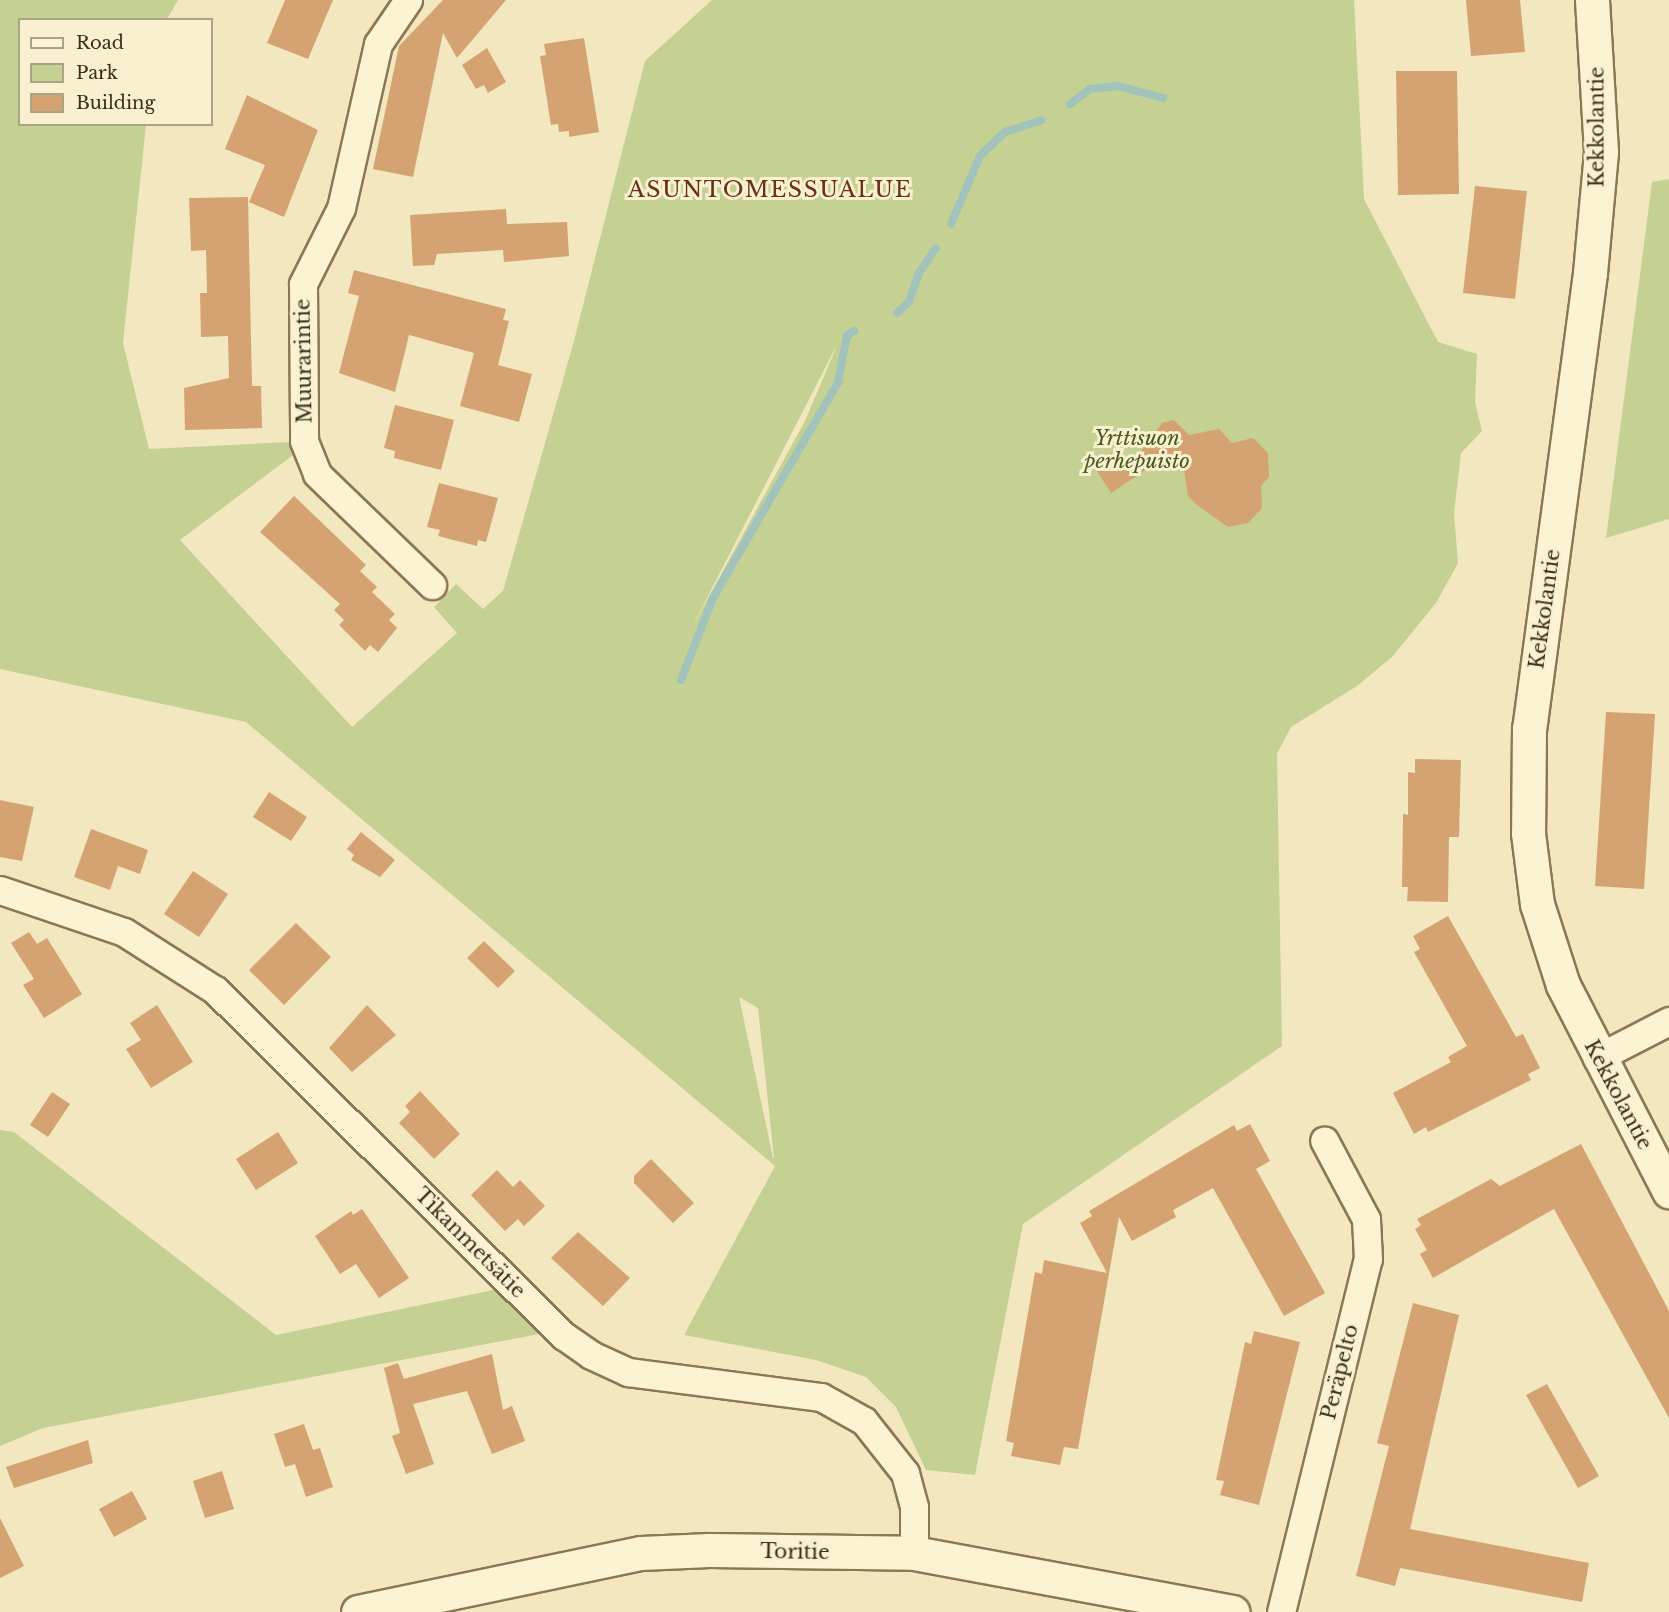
<!DOCTYPE html>
<html>
<head>
<meta charset="utf-8">
<style>
  body { margin:0 }
  #map { position:relative; width:1669px; height:1612px; overflow:hidden; background:#f2e7bf; font-family:"Libre Baskerville",serif }
  div>[style] { position:absolute }
  .green>* { inset:0; background:#c4d192 }
  .stream>* { height:8px; margin:-4px; padding:0 4px; transform-origin:4px; border-radius:4px; background:#a2c3bc }
  .building>* { inset:0; background:#d4a371 }
  .roads { filter:drop-shadow(2px 0 #8c7755) drop-shadow(-2px 0 #8c7755) drop-shadow(0 2px #8c7755) drop-shadow(0 -2px #8c7755) }
  .street>* { height:27px; margin:-13.5px; padding:0 13.5px; transform-origin:13.5px; border-radius:13.5px; background:#fcf3d3 }
  .secondary>* { height:33px; margin:-16.5px; padding:0 16.5px; transform-origin:16.5px; border-radius:16.5px; background:#fcf3d3 }
  span { translate:-50% -50%; white-space:nowrap; text-align:center; line-height:1.15; -webkit-text-stroke:6px #f8f0cf; paint-order:stroke }
  .street-label { font-size:20px; color:#3a2d1b }
  .park-label { font-size:20px; color:#455920; font-style:italic }
  .quarter-label { font-size:22px; color:#6b3017; letter-spacing:1.5px }
  .legend { position:absolute; left:18px; top:18px; width:195px; height:108px; box-sizing:border-box; background:#f8f0cf; border:2px solid #aca287; margin:0; padding:8px 10px; list-style:none; font-size:18px; color:#3a2d1b }
  .legend li { display:flex; align-items:center; gap:12px; height:30px }
  .legend b { width:30px; border:2px solid #aca287 }
</style>
</head>
<body>
<div id="map">
  <div class="green">
    <div style="clip-path:polygon(evenodd,0 0,178px 0,167px 19px,20px 20px,20px 124px,146px 125px,123px 343px,149px 449px,292px 442px,293px 455px,180px 540px,352px 727px,457px 633px,434px 607px,456px 584px,483px 609px,503px 591px,574px 341px,645px 61px,712px 0,1354px 0,1364px 199px,1438px 342px,1477px 354px,1475px 402px,1482px 431px,1461px 453px,1454px 514px,1458px 563px,1436px 603px,1392px 657px,1357px 686px,1291px 727px,1277px 754px,1282px 1046px,1023px 1224px,975px 1475px,926px 1470px,896px 1407px,866px 1377px,816px 1360px,684px 1335px,775px 1166px,246px 722px,0 669px,0 0,838px 343px,805px 421px,690px 631px,838px 343px,0 0,739px 997px,758px 1008px,774px 1158px,773px 1158px,739px 997px)"></div>
    <div style="clip-path:polygon(1669px 179px,1669px 519px,1606px 538px,1652px 182px)"></div>
    <div style="clip-path:polygon(0 1130px,14px 1132px,276px 1335px,498px 1289px,539px 1334px,43px 1428px,0 1446px)"></div>
  </div>
  <div class="stream">
    <div style="left:1070px;top:104px;width:25px;rotate:-37deg"></div>
    <div style="left:1090px;top:89px;width:28px;rotate:-6deg"></div>
    <div style="left:1118px;top:86px;width:47px;rotate:14.9deg"></div>
    <div style="left:951px;top:224px;width:74px;rotate:-66.9deg"></div>
    <div style="left:980px;top:156px;width:35px;rotate:-44deg"></div>
    <div style="left:1005px;top:132px;width:38px;rotate:-18deg"></div>
    <div style="left:897px;top:313px;width:16px;rotate:-43deg"></div>
    <div style="left:909px;top:302px;width:31px;rotate:-71deg"></div>
    <div style="left:919px;top:273px;width:30px;rotate:-56deg"></div>
    <div style="left:681px;top:680px;width:88px;rotate:-68.7deg"></div>
    <div style="left:713px;top:598px;width:250px;rotate:-59.9deg"></div>
    <div style="left:838px;top:382px;width:47px;rotate:-78.9deg"></div>
    <div style="left:847px;top:336px;width:9px;rotate:-36deg"></div>
  </div>
  <div class="building">
    <div style="clip-path:polygon(285px 0,333px 0,308px 59px,267px 43px)"></div>
    <div style="clip-path:polygon(443px 0,506px 0,457px 58px,443px 33px,413px 177px,373px 169px,399px 46px)"></div>
    <div style="clip-path:polygon(1466px 0,1520px 0,1525px 52px,1471px 56px)"></div>
    <div style="clip-path:polygon(584px 38px,599px 132px,569px 137px,569px 131px,559px 132px,558px 124px,551px 125px,540px 56px,546px 55px,544px 44px)"></div>
    <div style="clip-path:polygon(487px 48px,506px 82px,488px 93px,484px 85px,476px 89px,462px 65px)"></div>
    <div style="clip-path:polygon(1396px 71px,1457px 71px,1459px 194px,1398px 195px)"></div>
    <div style="clip-path:polygon(247px 95px,318px 130px,284px 217px,249px 202px,265px 165px,225px 149px)"></div>
    <div style="clip-path:polygon(1475px 186px,1527px 191px,1515px 299px,1463px 293px)"></div>
    <div style="clip-path:polygon(248px 197px,252px 386px,261px 386px,262px 428px,185px 430px,184px 388px,229px 378px,228px 336px,201px 337px,200px 293px,207px 293px,206px 250px,191px 251px,189px 198px)"></div>
    <div style="clip-path:polygon(506px 209px,507px 224px,567px 222px,569px 256px,504px 262px,503px 250px,437px 254px,434px 265px,413px 266px,410px 215px)"></div>
    <div style="clip-path:polygon(354px 270px,506px 309px,503px 320px,509px 321px,498px 365px,532px 374px,519px 422px,460px 406px,474px 353px,409px 335px,395px 392px,339px 373px,359px 296px,348px 293px)"></div>
    <div style="clip-path:polygon(395px 405px,454px 420px,441px 470px,394px 458px,395px 451px,384px 448px)"></div>
    <div style="clip-path:polygon(1174px 420px,1189px 435px,1219px 429px,1232px 443px,1253px 438px,1268px 453px,1269px 477px,1261px 486px,1262px 508px,1248px 523px,1228px 527px,1197px 505px,1188px 496px,1183px 464px,1162px 467px,1156px 463px,1111px 493px,1093px 465px,1116px 450px,1128px 468px,1162px 423px)"></div>
    <div style="clip-path:polygon(439px 483px,498px 498px,486px 542px,478px 540px,477px 546px,438px 536px,440px 530px,427px 527px)"></div>
    <div style="clip-path:polygon(294px 496px,366px 565px,360px 571px,377px 587px,372px 592px,395px 614px,389px 620px,397px 628px,378px 652px,370px 645px,365px 651px,339px 625px,344px 620px,334px 610px,340px 604px,260px 532px)"></div>
    <div style="clip-path:polygon(1606px 712px,1655px 714px,1644px 889px,1595px 886px)"></div>
    <div style="clip-path:polygon(1415px 759px,1461px 760px,1459px 837px,1449px 837px,1448px 902px,1407px 901px,1408px 887px,1402px 887px,1403px 814px,1408px 815px,1408px 772px,1415px 773px)"></div>
    <div style="clip-path:polygon(269px 792px,307px 817px,291px 841px,253px 817px)"></div>
    <div style="clip-path:polygon(0 800px,34px 807px,22px 861px,0 857px)"></div>
    <div style="clip-path:polygon(91px 829px,148px 850px,140px 874px,118px 866px,110px 890px,74px 877px)"></div>
    <div style="clip-path:polygon(361px 832px,395px 860px,380px 877px,351px 860px,354px 855px,347px 849px)"></div>
    <div style="clip-path:polygon(193px 871px,228px 894px,199px 937px,164px 914px)"></div>
    <div style="clip-path:polygon(1448px 916px,1516px 1037px,1523px 1034px,1540px 1068px,1528px 1074px,1531px 1080px,1428px 1132px,1426px 1127px,1414px 1134px,1393px 1093px,1451px 1062px,1448px 1057px,1467px 1046px,1414px 952px,1420px 949px,1413px 936px)"></div>
    <div style="clip-path:polygon(296px 923px,331px 957px,284px 1005px,249px 970px)"></div>
    <div style="clip-path:polygon(29px 932px,37px 944px,47px 938px,82px 994px,44px 1018px,23px 985px,34px 979px,11px 943px)"></div>
    <div style="clip-path:polygon(484px 941px,515px 971px,498px 988px,467px 958px)"></div>
    <div style="clip-path:polygon(157px 1005px,193px 1062px,151px 1088px,126px 1049px,141px 1040px,130px 1023px)"></div>
    <div style="clip-path:polygon(367px 1005px,396px 1035px,352px 1072px,329px 1048px)"></div>
    <div style="clip-path:polygon(420px 1091px,460px 1134px,434px 1159px,399px 1123px,410px 1112px,405px 1106px)"></div>
    <div style="clip-path:polygon(52px 1092px,70px 1104px,48px 1137px,30px 1125px)"></div>
    <div style="clip-path:polygon(1250px 1124px,1270px 1161px,1256px 1169px,1325px 1293px,1284px 1316px,1213px 1188px,1173px 1210px,1176px 1217px,1132px 1241px,1119px 1217px,1078px 1449px,1064px 1447px,1060px 1465px,1011px 1456px,1014px 1443px,1006px 1441px,1035px 1272px,1042px 1274px,1044px 1260px,1107px 1273px,1080px 1223px,1092px 1216px,1089px 1211px,1234px 1125px,1237px 1131px)"></div>
    <div style="clip-path:polygon(278px 1132px,298px 1163px,256px 1190px,236px 1159px)"></div>
    <div style="clip-path:polygon(1581px 1144px,1669px 1311px,1669px 1418px,1554px 1209px,1433px 1278px,1420px 1254px,1427px 1250px,1415px 1229px,1421px 1225px,1417px 1219px,1491px 1179px,1500px 1186px)"></div>
    <div style="clip-path:polygon(651px 1159px,694px 1203px,673px 1223px,634px 1183px,634px 1176px)"></div>
    <div style="clip-path:polygon(497px 1170px,513px 1187px,520px 1180px,545px 1206px,524px 1226px,518px 1219px,505px 1231px,471px 1195px)"></div>
    <div style="clip-path:polygon(362px 1209px,409px 1278px,379px 1298px,356px 1264px,340px 1274px,315px 1236px,351px 1211px,353px 1215px)"></div>
    <div style="clip-path:polygon(578px 1232px,630px 1278px,603px 1306px,551px 1258px)"></div>
    <div style="clip-path:polygon(1413px 1303px,1459px 1315px,1410px 1529px,1589px 1563px,1582px 1602px,1400px 1568px,1395px 1586px,1356px 1576px,1389px 1446px,1377px 1443px)"></div>
    <div style="clip-path:polygon(1254px 1331px,1300px 1342px,1259px 1505px,1220px 1495px,1224px 1481px,1216px 1480px,1245px 1342px,1251px 1344px)"></div>
    <div style="clip-path:polygon(492px 1354px,503px 1410px,512px 1406px,525px 1441px,492px 1454px,467px 1391px,413px 1404px,434px 1464px,406px 1474px,392px 1436px,400px 1433px,384px 1368px,398px 1363px,404px 1379px)"></div>
    <div style="clip-path:polygon(1547px 1384px,1599px 1476px,1578px 1488px,1526px 1395px)"></div>
    <div style="clip-path:polygon(304px 1424px,313px 1450px,320px 1448px,333px 1487px,306px 1497px,295px 1464px,285px 1467px,274px 1434px)"></div>
    <div style="clip-path:polygon(88px 1440px,93px 1463px,14px 1488px,6px 1467px)"></div>
    <div style="clip-path:polygon(222px 1471px,234px 1509px,205px 1518px,193px 1481px)"></div>
    <div style="clip-path:polygon(132px 1491px,147px 1519px,114px 1537px,99px 1509px)"></div>
    <div style="clip-path:polygon(0 1518px,24px 1566px,0 1578px)"></div>
  </div>
  <div class="roads">
    <div class="street">
      <div style="left:408px;top:0;width:53px;rotate:124.3deg"></div>
      <div style="left:378px;top:44px;width:168px;rotate:102.7deg"></div>
      <div style="left:341px;top:208px;width:85px;rotate:116.6deg"></div>
      <div style="left:303px;top:284px;width:157px;rotate:89.6deg"></div>
      <div style="left:304px;top:441px;width:35px;rotate:68deg"></div>
      <div style="left:317px;top:474px;width:160px;rotate:44deg"></div>
      <div style="left:0;top:890px;width:131px;rotate:18.7deg"></div>
      <div style="left:124px;top:932px;width:108px;rotate:32.5deg"></div>
      <div style="left:215px;top:990px;width:491px;rotate:44.8deg"></div>
      <div style="left:564px;top:1336px;width:33px;rotate:35deg"></div>
      <div style="left:591px;top:1355px;width:41px;rotate:24.7deg"></div>
      <div style="left:628px;top:1372px;width:195px;rotate:7.4deg"></div>
      <div style="left:821px;top:1397px;width:49px;rotate:29.2deg"></div>
      <div style="left:864px;top:1421px;width:66px;rotate:51.7deg"></div>
      <div style="left:905px;top:1473px;width:35px;rotate:75deg"></div>
      <div style="left:914px;top:1507px;width:46px;rotate:90deg"></div>
      <div style="left:1597px;top:1058px;width:81px;rotate:-27.2deg"></div>
      <div style="left:1281px;top:1612px;width:364px;rotate:-76.2deg"></div>
      <div style="left:1368px;top:1259px;width:40px;rotate:-92.9deg"></div>
      <div style="left:1366px;top:1219px;width:89px;rotate:-118deg"></div>
    </div>
    <div class="secondary">
      <div style="left:1592px;top:0;width:152px;rotate:86.6deg"></div>
      <div style="left:1601px;top:152px;width:121px;rotate:95.2deg"></div>
      <div style="left:1590px;top:273px;width:459px;rotate:97.6deg"></div>
      <div style="left:1529px;top:728px;width:105px;rotate:90.5deg"></div>
      <div style="left:1528px;top:833px;width:72px;rotate:82.8deg"></div>
      <div style="left:1537px;top:904px;width:85px;rotate:72.2deg"></div>
      <div style="left:1563px;top:985px;width:232px;rotate:62.8deg"></div>
      <div style="left:358px;top:1612px;width:289px;rotate:-11.8deg"></div>
      <div style="left:641px;top:1553px;width:68px;rotate:-2.5deg"></div>
      <div style="left:709px;top:1550px;width:205px;rotate:0.8deg"></div>
      <div style="left:914px;top:1553px;width:324px;rotate:10.5deg"></div>
    </div>
  </div>
  <div class="street-label">
    <span style="left:1597px;top:127px;rotate:-90deg">Kekkolantie</span>
    <span style="left:304px;top:361px;rotate:-91deg">Muurarintie</span>
    <span style="left:1545px;top:609px;rotate:-82deg">Kekkolantie</span>
    <span style="left:1618px;top:1095px;rotate:62deg">Kekkolantie</span>
    <span style="left:470px;top:1243px;rotate:45deg">Tikanmetsätie</span>
    <span style="left:1340px;top:1372px;rotate:-76deg">Peräpelto</span>
    <span style="left:795px;top:1552px;rotate:1deg">Toritie</span>
  </div>
  <div class="park-label">
    <span style="left:1137px;top:450px">Yrttisuon<br>perhepuisto</span>
  </div>
  <div class="quarter-label">
    <span style="left:770px;top:190px">ASUNTOMESSUALUE</span>
  </div>
  <ul class="legend">
  <li><b style="height:8px;background:#fcf3d3"></b>Road</li>
  <li><b style="height:16px;background:#c4d192"></b>Park</li>
  <li><b style="height:16px;background:#d4a371"></b>Building</li>
  </ul>
</div>
</body>
</html>
